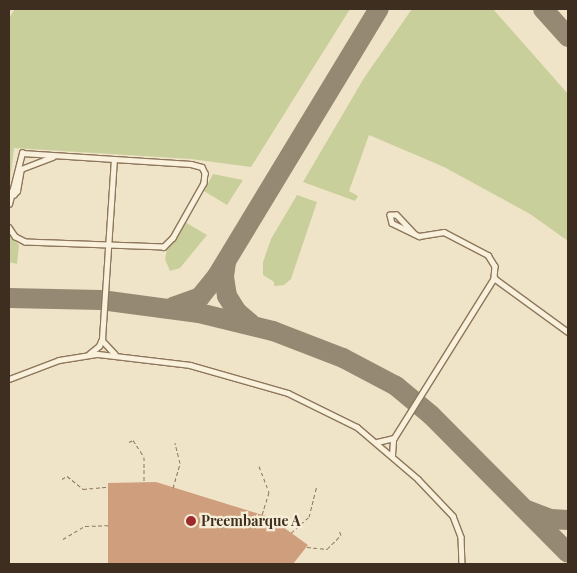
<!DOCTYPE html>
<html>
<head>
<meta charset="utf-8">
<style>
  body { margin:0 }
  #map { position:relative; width:577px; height:573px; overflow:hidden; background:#f0e4c8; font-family:"Playfair Display",serif }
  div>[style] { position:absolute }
  .green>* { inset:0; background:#c9cf9b }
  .taxiway>* { height:20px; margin:-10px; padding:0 10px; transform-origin:10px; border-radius:10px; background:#968974 }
  .building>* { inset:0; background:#cf9f7d }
  .path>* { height:1px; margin-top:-0.5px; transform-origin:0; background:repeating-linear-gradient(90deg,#8d765c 0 4px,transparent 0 6.5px) }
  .roads { filter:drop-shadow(1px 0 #8d765c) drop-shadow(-1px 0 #8d765c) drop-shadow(0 1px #8d765c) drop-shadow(0 -1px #8d765c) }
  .lane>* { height:4.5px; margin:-2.25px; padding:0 2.25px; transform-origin:2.25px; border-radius:2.25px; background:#faf1dc }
  .dots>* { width:14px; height:14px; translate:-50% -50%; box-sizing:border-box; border:2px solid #f7eed8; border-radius:50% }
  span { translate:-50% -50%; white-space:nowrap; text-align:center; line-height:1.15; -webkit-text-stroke:4.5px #f7eed8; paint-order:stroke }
  .poi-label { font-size:14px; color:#3d2e20; font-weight:700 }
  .left { translate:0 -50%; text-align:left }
  .frame { position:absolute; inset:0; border:10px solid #3d2e20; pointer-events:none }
</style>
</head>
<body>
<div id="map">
  <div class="green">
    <div style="clip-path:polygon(15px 9px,350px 9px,251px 167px,191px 159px,14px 148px,9px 189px,9px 18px)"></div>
    <div style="clip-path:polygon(412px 9px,493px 9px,568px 94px,568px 241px,530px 214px,444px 167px,369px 135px,349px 191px,358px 196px,355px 201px,303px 182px,364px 78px)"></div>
    <div style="clip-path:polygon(213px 174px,243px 180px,227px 205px,204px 191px)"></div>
    <div style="clip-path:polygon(297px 195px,317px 202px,291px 279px,284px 285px,274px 286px,274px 282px,263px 275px,263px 262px,271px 239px)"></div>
    <div style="clip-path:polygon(185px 222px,207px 235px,180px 268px,170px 271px,165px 259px,167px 249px)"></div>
    <div style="clip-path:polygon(9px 234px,19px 245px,17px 264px,9px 262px)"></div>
  </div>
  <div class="taxiway">
    <div style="left:543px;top:9px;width:38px;rotate:48deg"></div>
    <div style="left:226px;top:262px;width:15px;rotate:98deg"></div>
    <div style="left:224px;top:277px;width:19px;rotate:81deg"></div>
    <div style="left:227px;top:296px;width:19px;rotate:58deg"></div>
    <div style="left:237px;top:312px;width:17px;rotate:40deg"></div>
    <div style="left:9px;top:298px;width:92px;rotate:1.2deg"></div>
    <div style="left:101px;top:300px;width:99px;rotate:7.6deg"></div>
    <div style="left:199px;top:313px;width:76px;rotate:13.7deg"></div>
    <div style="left:273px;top:331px;width:75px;rotate:21.1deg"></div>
    <div style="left:343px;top:358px;width:60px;rotate:27.8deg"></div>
    <div style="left:396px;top:386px;width:45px;rotate:39.6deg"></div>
    <div style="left:431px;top:415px;width:194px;rotate:45.2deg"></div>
    <div style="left:173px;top:307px;width:29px;rotate:-20deg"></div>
    <div style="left:200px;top:297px;width:27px;rotate:-51deg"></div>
    <div style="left:217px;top:276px;width:312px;rotate:-58.8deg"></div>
    <div style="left:527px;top:510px;width:26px;rotate:21deg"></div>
    <div style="left:551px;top:519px;width:17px;rotate:3deg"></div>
  </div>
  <div class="building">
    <div style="clip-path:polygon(156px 482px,269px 517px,308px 545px,293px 564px,108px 564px,108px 483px)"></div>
  </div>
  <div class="path">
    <div style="left:129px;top:442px;width:4px;rotate:-27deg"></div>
    <div style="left:133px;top:440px;width:20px;rotate:57deg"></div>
    <div style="left:144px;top:457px;width:26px;rotate:90deg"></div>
    <div style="left:259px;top:466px;width:28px;rotate:69deg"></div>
    <div style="left:269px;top:492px;width:24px;rotate:107deg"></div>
    <div style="left:62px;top:479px;width:6px;rotate:-31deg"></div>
    <div style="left:67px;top:476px;width:21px;rotate:39deg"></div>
    <div style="left:83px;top:489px;width:25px;rotate:-5deg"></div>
    <div style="left:173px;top:488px;width:26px;rotate:-74deg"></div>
    <div style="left:180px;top:463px;width:21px;rotate:-104deg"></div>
    <div style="left:291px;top:533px;width:24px;rotate:-42deg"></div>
    <div style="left:309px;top:517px;width:32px;rotate:-76deg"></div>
    <div style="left:63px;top:539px;width:26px;rotate:-31deg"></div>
    <div style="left:85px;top:526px;width:24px;rotate:-2deg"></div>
    <div style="left:307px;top:547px;width:20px;rotate:6deg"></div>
    <div style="left:327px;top:549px;width:20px;rotate:-45deg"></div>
    <div style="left:341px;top:535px;width:5px;rotate:-112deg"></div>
  </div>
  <div class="roads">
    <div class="lane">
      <div style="left:12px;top:191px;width:4px;rotate:56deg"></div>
      <div style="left:14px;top:194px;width:4px;rotate:-45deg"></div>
      <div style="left:17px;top:191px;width:22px;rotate:-80deg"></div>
      <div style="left:21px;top:169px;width:34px;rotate:-21deg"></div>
      <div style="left:9px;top:204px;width:53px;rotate:-75.7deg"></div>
      <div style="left:22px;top:153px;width:169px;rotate:3.7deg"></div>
      <div style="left:191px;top:164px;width:11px;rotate:15deg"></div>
      <div style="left:202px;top:167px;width:7px;rotate:63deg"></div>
      <div style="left:205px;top:173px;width:10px;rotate:96deg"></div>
      <div style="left:204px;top:183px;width:63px;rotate:119.4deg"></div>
      <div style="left:173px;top:238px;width:13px;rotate:135deg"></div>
      <div style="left:164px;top:247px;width:139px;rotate:-177.9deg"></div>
      <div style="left:25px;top:242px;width:11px;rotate:-153deg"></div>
      <div style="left:15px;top:237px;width:11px;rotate:-124deg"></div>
      <div style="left:414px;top:234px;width:26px;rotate:-133deg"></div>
      <div style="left:396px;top:215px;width:6px;rotate:180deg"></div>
      <div style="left:390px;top:215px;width:8px;rotate:76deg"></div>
      <div style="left:392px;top:223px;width:30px;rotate:26deg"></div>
      <div style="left:419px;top:236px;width:25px;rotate:-9deg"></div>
      <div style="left:444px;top:232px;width:50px;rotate:27.6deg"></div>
      <div style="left:488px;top:255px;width:13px;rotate:58deg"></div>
      <div style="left:495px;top:266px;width:12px;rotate:95deg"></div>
      <div style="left:494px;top:278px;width:92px;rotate:36.1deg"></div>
      <div style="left:102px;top:340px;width:19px;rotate:47deg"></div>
      <div style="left:89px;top:354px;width:13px;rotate:-39deg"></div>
      <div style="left:99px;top:346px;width:8px;rotate:-67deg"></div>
      <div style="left:102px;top:339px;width:179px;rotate:-86.2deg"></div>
      <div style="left:9px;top:379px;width:53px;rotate:-20.8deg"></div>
      <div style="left:59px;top:360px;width:39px;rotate:-9deg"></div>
      <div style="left:98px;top:354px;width:93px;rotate:6.8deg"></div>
      <div style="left:190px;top:365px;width:102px;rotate:15.9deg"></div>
      <div style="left:288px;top:393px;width:77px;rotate:26.2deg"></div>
      <div style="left:357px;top:427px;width:80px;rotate:40.4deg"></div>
      <div style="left:418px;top:479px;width:51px;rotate:46.6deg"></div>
      <div style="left:453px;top:516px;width:22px;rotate:69deg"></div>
      <div style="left:461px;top:537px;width:27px;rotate:88deg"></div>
      <div style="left:377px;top:442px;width:17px;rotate:-13deg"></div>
      <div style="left:394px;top:438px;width:189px;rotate:-58deg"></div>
      <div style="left:392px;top:455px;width:16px;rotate:-86deg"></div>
    </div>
  </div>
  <div class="dots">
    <div style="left:191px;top:521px;background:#9e2a2b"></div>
  </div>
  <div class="poi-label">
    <span class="left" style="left:201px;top:521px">Preembarque A</span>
  </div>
  <div class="frame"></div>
</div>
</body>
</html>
